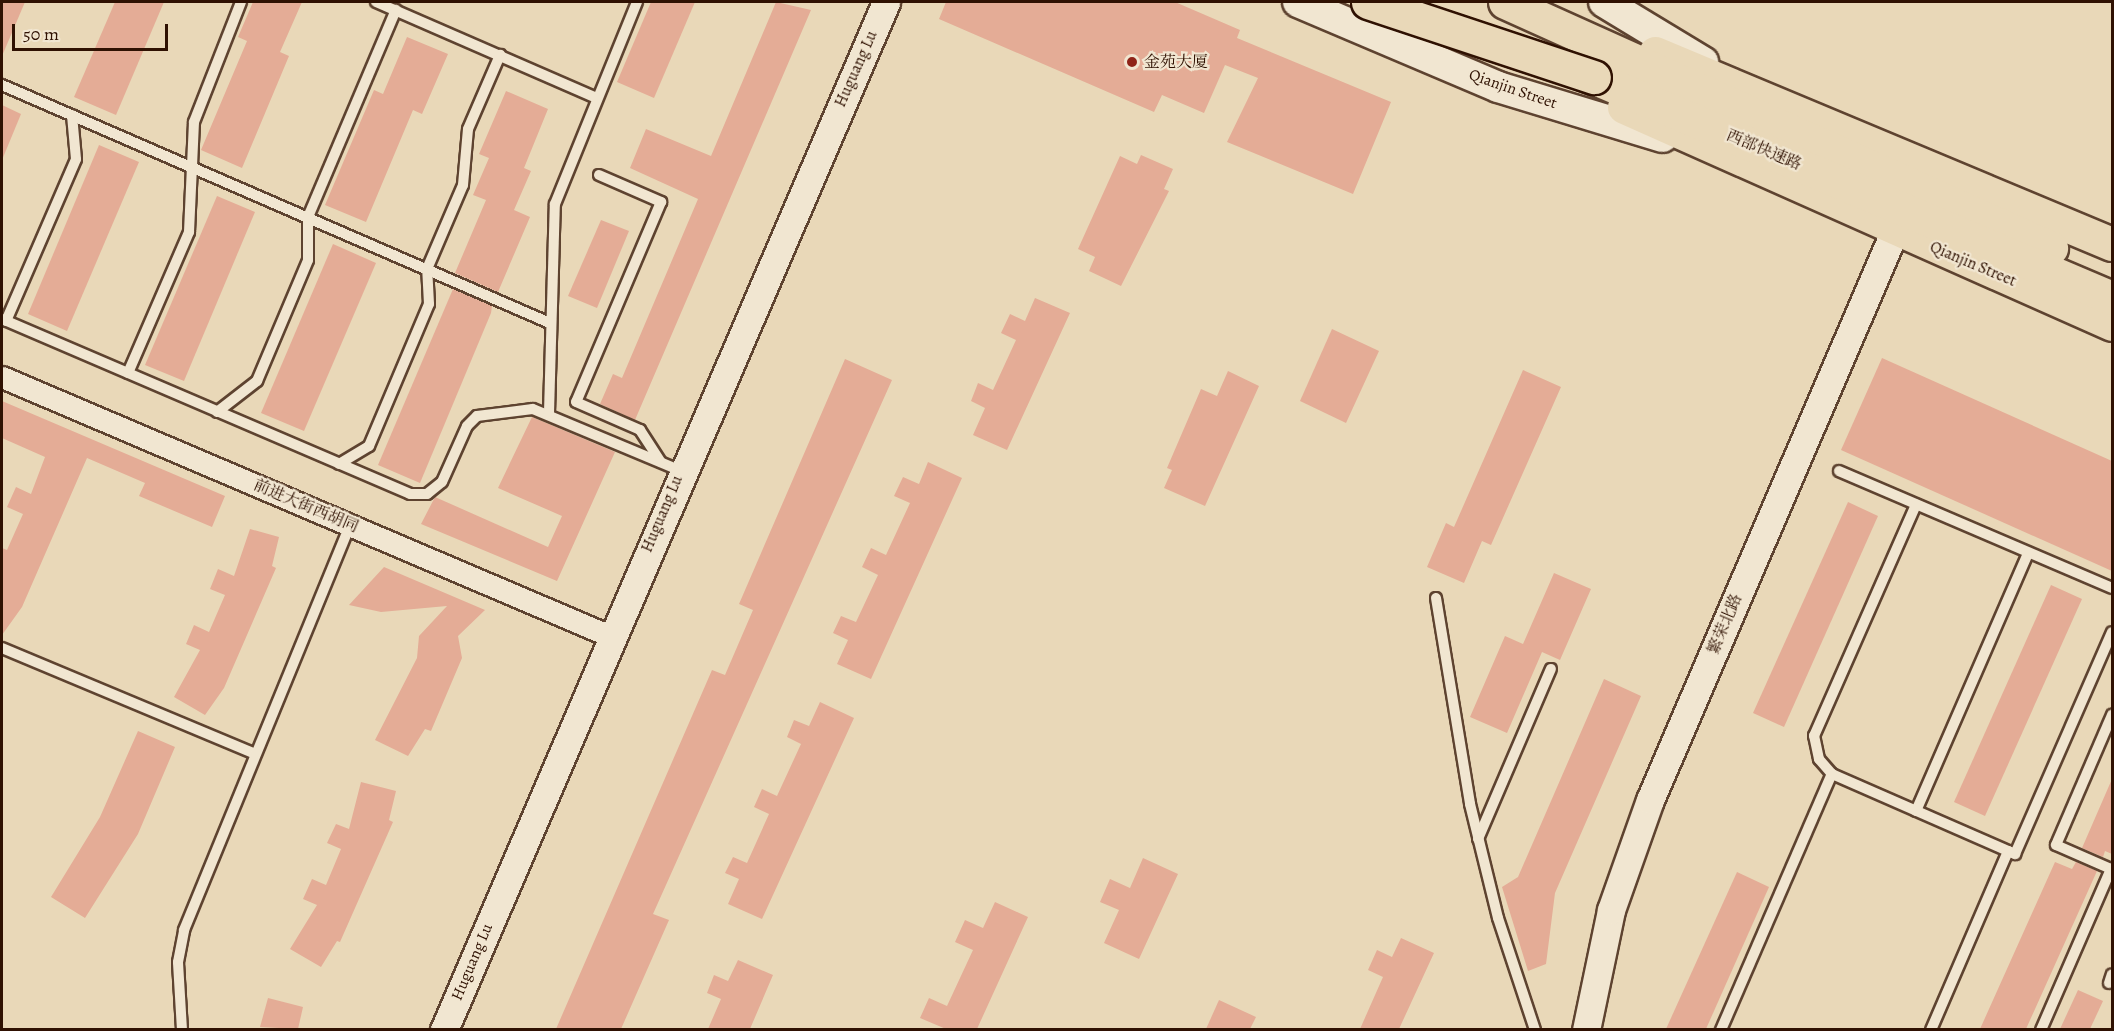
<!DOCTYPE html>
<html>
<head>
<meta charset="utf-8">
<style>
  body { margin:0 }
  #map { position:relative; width:2114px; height:1031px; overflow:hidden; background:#e9d8b8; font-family:Alegreya,"Noto Serif SC",serif }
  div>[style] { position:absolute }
  .building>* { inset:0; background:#e4ac96 }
  .roads { filter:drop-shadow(2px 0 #5e4330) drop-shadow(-2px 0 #5e4330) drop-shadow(0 2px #5e4330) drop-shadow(0 -2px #5e4330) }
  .service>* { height:10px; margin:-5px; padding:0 5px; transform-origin:5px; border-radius:5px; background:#f1e6d1 }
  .minor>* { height:21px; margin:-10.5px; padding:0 10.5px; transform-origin:10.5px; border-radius:10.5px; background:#f1e6d1 }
  .tertiary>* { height:27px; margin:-13.5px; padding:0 13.5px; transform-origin:13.5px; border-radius:13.5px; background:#f1e6d1 }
  .secondary>* { height:30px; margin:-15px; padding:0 15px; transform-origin:15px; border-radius:15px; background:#f1e6d1 }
  .primary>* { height:33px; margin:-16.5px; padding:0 16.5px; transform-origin:16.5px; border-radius:16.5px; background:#e9d8b8 }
  .trunk>* { height:33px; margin:-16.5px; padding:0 16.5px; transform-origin:16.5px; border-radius:16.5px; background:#e9d8b8 }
  .bridges { filter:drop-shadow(2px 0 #2f1102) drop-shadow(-2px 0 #2f1102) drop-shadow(0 2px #2f1102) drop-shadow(0 -2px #2f1102) }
  .trunk-bridge>* { height:33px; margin:-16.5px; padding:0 16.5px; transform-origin:16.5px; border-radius:16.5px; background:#e9d8b8 }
  .dots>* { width:16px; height:16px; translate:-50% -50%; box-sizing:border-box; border:3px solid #f1e6d1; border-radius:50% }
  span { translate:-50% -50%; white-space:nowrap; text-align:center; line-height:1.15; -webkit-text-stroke:4.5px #f1e6d1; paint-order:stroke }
  .poi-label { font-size:16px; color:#2f1102 }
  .left { translate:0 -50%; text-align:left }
  .street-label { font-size:16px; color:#2f1102 }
  .frame { position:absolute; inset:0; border:3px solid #2f1102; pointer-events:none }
  .scale { position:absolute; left:12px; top:24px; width:156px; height:27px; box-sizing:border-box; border:3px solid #2f1102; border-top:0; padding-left:8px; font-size:18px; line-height:21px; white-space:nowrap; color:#2f1102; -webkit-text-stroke:4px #f1e6d1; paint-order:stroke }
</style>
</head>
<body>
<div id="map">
  <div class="building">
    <div style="clip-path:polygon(2px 2px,25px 2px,2px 56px)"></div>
    <div style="clip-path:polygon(115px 2px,164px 2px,116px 115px,74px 97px)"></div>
    <div style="clip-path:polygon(253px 2px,302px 2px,280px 52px,289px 56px,242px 168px,201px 150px,247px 41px,238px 37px)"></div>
    <div style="clip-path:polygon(651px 2px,695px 2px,654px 98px,617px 82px)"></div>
    <div style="clip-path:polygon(776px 2px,811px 10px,635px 420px,600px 404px,613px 374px,622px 378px,698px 199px,630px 168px,646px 129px,711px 156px)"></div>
    <div style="clip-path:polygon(946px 2px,1175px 2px,1240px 30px,1237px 38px,1391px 102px,1353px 194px,1227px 142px,1258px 78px,1225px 65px,1204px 113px,1162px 95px,1154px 112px,939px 19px)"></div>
    <div style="clip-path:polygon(407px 37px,448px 54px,422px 114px,413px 110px,366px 222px,325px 205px,374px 90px,383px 94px)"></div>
    <div style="clip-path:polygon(506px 91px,548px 109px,524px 168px,531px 171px,514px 210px,530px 217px,498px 292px,455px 273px,486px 200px,473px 195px,489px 158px,479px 154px)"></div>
    <div style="clip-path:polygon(2px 105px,21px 114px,2px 160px)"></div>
    <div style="clip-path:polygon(99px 145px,139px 162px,67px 331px,28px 314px)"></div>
    <div style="clip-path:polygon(1141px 155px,1173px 169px,1164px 189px,1169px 191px,1121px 286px,1089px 271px,1095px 257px,1078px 249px,1120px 156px,1137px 164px)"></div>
    <div style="clip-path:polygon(217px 196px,255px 212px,184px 381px,145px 365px)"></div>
    <div style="clip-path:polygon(601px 220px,629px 231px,597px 308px,568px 296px)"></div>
    <div style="clip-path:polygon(333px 244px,376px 263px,304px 431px,261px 413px)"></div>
    <div style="clip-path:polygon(453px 289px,492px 306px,491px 313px,420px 483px,378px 465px)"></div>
    <div style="clip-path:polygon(1035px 298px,1070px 313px,1007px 450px,973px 435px,985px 408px,971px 401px,978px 383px,993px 390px,1016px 340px,1001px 333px,1010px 314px,1025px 321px)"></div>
    <div style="clip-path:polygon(1332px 329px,1379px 351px,1346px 423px,1300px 401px)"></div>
    <div style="clip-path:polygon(1882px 358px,2112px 461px,2112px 571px,1841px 450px)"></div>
    <div style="clip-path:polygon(845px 359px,892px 380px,653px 914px,669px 920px,621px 1029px,556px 1029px,712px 670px,725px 675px,753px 610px,739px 604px)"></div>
    <div style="clip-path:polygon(1523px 370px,1561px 387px,1491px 545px,1482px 541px,1464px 583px,1427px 567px,1446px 523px,1454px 527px)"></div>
    <div style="clip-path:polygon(1228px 371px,1259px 386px,1205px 506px,1164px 488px,1172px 470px,1167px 468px,1201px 389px,1217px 396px)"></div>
    <div style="clip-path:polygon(2px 401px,225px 496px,212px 527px,139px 496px,145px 483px,87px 458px,22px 607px,2px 635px,2px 548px,7px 550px,23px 514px,7px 507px,16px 487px,31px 494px,45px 457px,2px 438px)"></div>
    <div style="clip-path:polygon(532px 417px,615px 452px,557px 581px,421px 524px,435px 497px,548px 547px,562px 516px,498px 488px)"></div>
    <div style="clip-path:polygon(928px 462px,962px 478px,871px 679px,837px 664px,848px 640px,833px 633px,841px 616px,856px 622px,878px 575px,862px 567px,871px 548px,886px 555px,910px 503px,894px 496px,903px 477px,919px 484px)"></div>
    <div style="clip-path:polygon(1848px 502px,1878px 516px,1784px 727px,1753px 713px)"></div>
    <div style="clip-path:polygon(250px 529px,279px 537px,272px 566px,276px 568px,224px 688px,205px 715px,174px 697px,200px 650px,186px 644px,194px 625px,209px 632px,225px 595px,210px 589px,218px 569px,234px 576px)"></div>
    <div style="clip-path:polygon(384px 567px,485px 610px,458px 636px,462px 658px,431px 731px,425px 729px,408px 756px,375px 740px,417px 658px,419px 636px,447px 606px,381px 612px,349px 605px)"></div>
    <div style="clip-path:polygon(1554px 573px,1591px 589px,1560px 660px,1542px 652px,1507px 733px,1470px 717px,1505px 636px,1523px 644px)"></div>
    <div style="clip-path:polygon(2051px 585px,2082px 599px,1985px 816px,1954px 802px)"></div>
    <div style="clip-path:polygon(1604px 679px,1641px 696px,1555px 893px,1546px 964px,1528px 971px,1502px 887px,1518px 877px)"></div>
    <div style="clip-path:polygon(820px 702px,854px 718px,762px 919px,728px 904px,739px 879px,725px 873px,733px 857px,747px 863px,769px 814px,754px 807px,762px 789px,777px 796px,801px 744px,787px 737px,794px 720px,809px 726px)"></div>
    <div style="clip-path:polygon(138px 731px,175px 747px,138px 834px,85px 918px,51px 897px,100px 817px)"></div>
    <div style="clip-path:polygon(2112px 779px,2112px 854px,2105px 851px,2103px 857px,2082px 848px)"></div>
    <div style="clip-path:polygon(361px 782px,396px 791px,389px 820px,393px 822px,340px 942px,337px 941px,321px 967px,290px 949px,317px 905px,303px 899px,312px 879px,326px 885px,341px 849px,327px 843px,336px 824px,349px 829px)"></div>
    <div style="clip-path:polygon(1143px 858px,1178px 874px,1139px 959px,1104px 943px,1119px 910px,1100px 902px,1110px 879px,1130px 888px)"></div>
    <div style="clip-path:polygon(2055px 862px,2072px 869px,2076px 862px,2097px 871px,2026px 1029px,1980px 1029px)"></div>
    <div style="clip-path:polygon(1737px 872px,1769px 887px,1706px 1029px,1666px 1029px)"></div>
    <div style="clip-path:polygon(995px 902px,1028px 917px,977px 1029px,946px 1029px,920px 1018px,929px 998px,947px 1006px,973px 950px,955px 942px,965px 920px,983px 928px)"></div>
    <div style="clip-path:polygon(1401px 938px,1434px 953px,1399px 1029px,1360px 1029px,1383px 977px,1368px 970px,1377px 950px,1392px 957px)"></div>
    <div style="clip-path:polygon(738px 960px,773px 975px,750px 1029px,708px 1029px,721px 999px,707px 993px,714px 975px,728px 981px)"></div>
    <div style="clip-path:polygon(2078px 990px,2103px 1001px,2090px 1029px,2060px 1029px)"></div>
    <div style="clip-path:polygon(268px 998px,303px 1007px,298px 1029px,260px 1027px)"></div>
    <div style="clip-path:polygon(1219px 1000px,1256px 1017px,1250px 1029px,1206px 1029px)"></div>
  </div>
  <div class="roads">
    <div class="service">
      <div style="left:376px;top:2px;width:239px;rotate:23.5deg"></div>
      <div style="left:2px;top:85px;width:597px;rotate:23.48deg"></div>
      <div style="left:599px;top:175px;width:68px;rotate:23.5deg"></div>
      <div style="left:661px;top:202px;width:217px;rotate:113deg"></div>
      <div style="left:576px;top:402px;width:70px;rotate:23.6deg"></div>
      <div style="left:640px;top:430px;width:38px;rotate:57deg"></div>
      <div style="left:2px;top:319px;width:444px;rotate:23.2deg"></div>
      <div style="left:410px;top:494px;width:17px"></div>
      <div style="left:427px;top:494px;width:19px;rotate:-39deg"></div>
      <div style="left:442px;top:482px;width:61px;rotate:-65.9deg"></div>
      <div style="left:467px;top:426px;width:14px;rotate:-45deg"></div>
      <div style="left:477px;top:416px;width:56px;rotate:-7.1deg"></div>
      <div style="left:533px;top:409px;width:160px;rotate:22.7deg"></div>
      <div style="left:6px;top:321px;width:176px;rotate:-66.6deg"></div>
      <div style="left:76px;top:159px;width:44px;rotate:-95.2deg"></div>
      <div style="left:128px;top:373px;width:154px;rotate:-66.6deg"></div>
      <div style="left:189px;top:232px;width:110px;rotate:-87.4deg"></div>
      <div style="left:194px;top:122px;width:129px;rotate:-68.6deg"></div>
      <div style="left:217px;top:412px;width:51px;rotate:-37.8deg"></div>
      <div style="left:257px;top:381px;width:131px;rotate:-67.1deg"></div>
      <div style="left:308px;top:260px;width:43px;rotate:-90deg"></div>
      <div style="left:308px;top:217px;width:225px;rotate:-67deg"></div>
      <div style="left:549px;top:413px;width:209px;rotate:-88.4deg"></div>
      <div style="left:555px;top:204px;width:218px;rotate:-67.9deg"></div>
      <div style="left:339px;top:464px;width:35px;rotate:-31deg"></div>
      <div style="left:369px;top:446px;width:154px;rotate:-67.1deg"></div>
      <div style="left:429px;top:304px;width:35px;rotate:-93deg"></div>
      <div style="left:427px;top:269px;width:91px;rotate:-66.8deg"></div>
      <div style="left:463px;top:185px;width:56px;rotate:-84.9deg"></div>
      <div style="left:468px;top:129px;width:81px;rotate:-66.6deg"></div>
      <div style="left:1839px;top:471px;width:297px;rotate:23.2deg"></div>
      <div style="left:1436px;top:598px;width:209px;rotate:80.6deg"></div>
      <div style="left:1470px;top:804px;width:117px;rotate:76.2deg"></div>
      <div style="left:1498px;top:918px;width:118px;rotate:71.7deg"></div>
      <div style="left:2px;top:648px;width:274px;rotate:22.7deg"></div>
      <div style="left:1832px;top:774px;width:20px;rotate:-131deg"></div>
      <div style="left:1819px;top:759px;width:24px;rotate:-102deg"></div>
      <div style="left:1814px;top:736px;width:253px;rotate:-66.2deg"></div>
      <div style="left:1916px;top:811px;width:281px;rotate:-66.5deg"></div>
      <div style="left:1478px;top:839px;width:185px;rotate:-66.8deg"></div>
      <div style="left:2109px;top:983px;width:9px;rotate:-72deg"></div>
      <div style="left:182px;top:1030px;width:68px;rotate:-93.4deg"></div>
      <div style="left:178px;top:962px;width:33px;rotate:-79deg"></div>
      <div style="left:184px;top:930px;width:438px;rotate:-67.7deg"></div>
      <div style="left:1721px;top:1030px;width:279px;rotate:-66.6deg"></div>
      <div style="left:1832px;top:774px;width:200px;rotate:23.6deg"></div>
      <div style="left:2015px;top:854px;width:242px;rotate:-66.4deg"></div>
      <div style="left:1931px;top:1030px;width:195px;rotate:-66.7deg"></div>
      <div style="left:2041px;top:1030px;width:176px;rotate:-66.5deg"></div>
      <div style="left:2111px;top:869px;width:60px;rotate:-156.4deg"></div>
      <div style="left:2056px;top:845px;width:142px;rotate:-66.7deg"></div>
    </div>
    <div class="minor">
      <div style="left:2px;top:377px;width:661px;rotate:23.07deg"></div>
    </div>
    <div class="tertiary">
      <div style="left:444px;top:1030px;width:1119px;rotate:-66.73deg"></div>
      <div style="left:1586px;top:1030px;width:123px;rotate:-78.2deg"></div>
      <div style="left:1611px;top:910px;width:117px;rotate:-70.5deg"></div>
      <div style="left:1650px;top:800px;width:620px;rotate:-66.74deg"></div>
    </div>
    <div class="secondary">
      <div style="left:1298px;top:2px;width:217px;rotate:23deg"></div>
      <div style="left:1498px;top:87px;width:172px;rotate:16.9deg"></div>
      <div style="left:1604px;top:2px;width:116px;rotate:31.2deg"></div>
    </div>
    <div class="primary">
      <div style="left:1655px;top:53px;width:495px;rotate:22.7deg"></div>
      <div style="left:1624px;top:107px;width:534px;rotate:23.97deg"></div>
    </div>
    <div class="trunk">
      <div style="left:1505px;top:2px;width:599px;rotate:24.25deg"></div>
      <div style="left:1569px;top:67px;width:590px;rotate:23.05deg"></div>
    </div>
  </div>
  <div class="bridges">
    <div class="trunk-bridge">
      <div style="left:1368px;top:2px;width:238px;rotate:18.4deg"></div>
    </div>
  </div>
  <div class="dots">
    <div style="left:1132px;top:62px;background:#8f2418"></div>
  </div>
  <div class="poi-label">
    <span class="left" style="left:1144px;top:62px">金苑大厦</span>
  </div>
  <div class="street-label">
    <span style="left:856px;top:69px;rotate:-66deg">Huguang Lu</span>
    <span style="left:1513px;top:89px;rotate:19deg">Qianjin Street</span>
    <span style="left:1764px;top:150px;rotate:23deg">西部快速路</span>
    <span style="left:1973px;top:264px;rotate:23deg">Qianjin Street</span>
    <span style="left:306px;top:506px;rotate:23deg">前进大街西胡同</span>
    <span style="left:662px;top:514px;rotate:-67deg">Huguang Lu</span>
    <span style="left:1725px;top:624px;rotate:-67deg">繁荣北路</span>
    <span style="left:472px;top:962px;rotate:-67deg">Huguang Lu</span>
  </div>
  <div class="frame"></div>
  <div class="scale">50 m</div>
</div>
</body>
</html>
